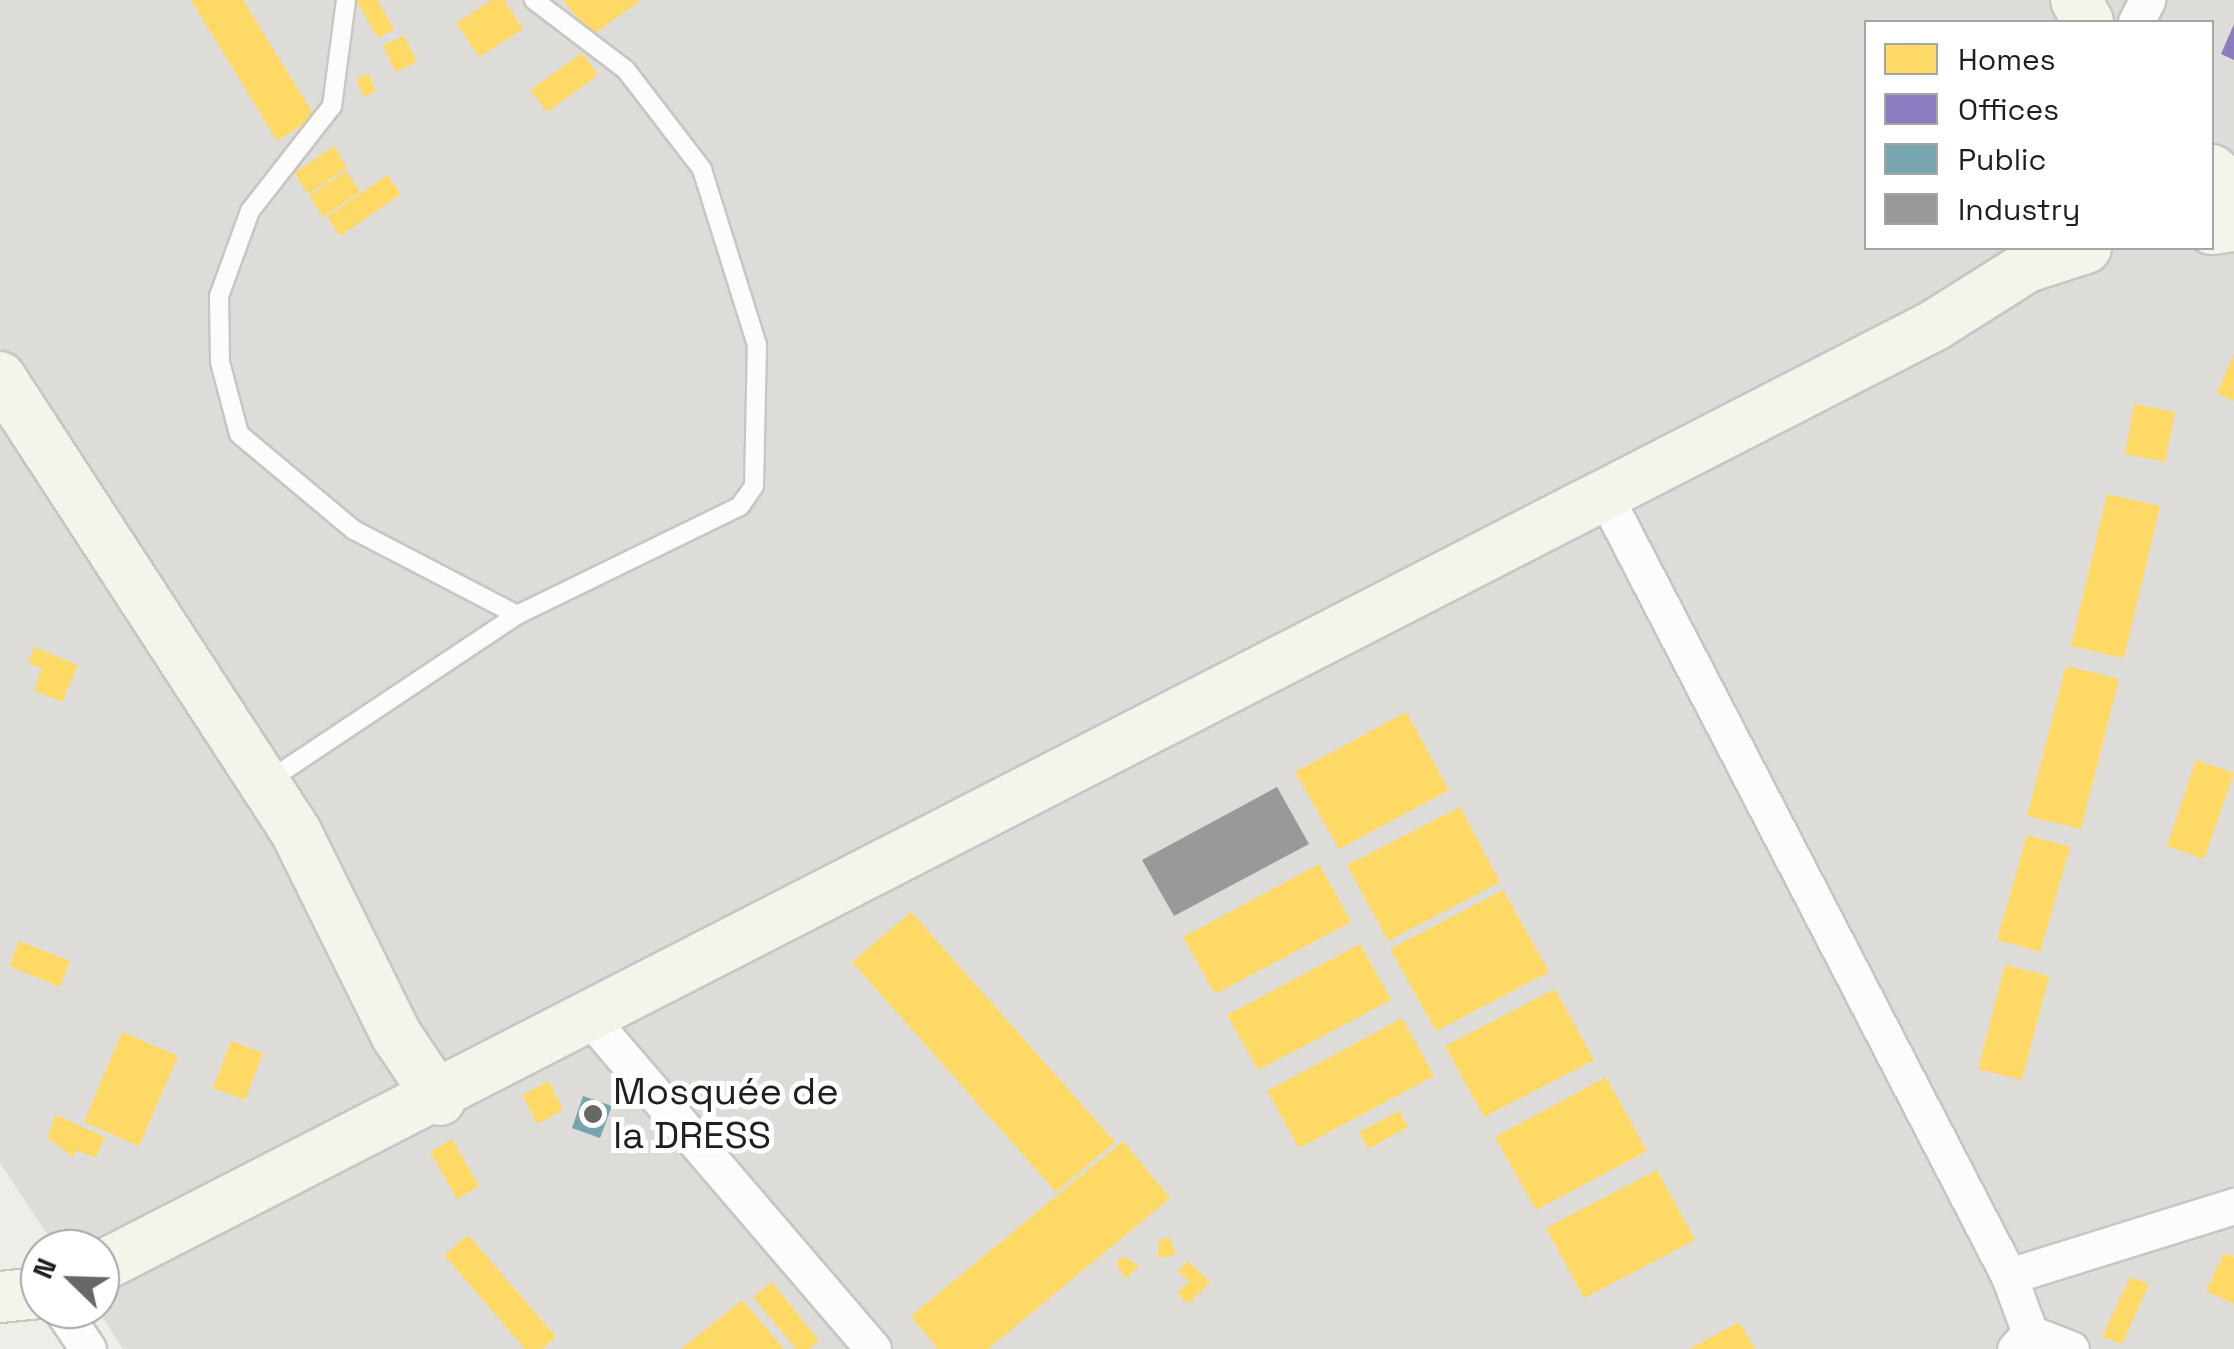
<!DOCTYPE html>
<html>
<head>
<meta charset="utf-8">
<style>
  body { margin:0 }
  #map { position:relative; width:2234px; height:1349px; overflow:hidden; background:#eeede8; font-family:"Space Grotesk",sans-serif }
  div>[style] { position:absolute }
  .residential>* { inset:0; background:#dddcd9 }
  .homes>* { inset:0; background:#ffd966 }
  .offices>* { inset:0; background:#8e7cc3 }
  .public>* { inset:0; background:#76a5af }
  .industry>* { inset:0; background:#999 }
  .roads { filter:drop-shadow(2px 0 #c6c6c4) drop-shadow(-2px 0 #c6c6c4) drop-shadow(0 2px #c6c6c4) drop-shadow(0 -2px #c6c6c4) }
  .lane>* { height:18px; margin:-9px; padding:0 9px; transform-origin:9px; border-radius:9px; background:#fcfcfc }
  .street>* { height:35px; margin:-17.5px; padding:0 17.5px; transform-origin:17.5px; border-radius:17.5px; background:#fcfcfc }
  .secondary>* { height:50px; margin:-25px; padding:0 25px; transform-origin:25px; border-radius:25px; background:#f3f5eb }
  .dots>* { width:28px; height:28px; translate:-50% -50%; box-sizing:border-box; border:5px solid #fff; border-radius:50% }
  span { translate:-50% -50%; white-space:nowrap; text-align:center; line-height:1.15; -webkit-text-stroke:10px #fff; paint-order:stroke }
  .poi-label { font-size:38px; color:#1f1f1f }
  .left { translate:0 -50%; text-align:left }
  .legend { position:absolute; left:1864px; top:20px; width:350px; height:230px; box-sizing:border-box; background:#fff; border:2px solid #a5a5a5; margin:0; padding:12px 18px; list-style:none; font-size:30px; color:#1f1f1f }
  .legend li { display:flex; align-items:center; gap:20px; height:50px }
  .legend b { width:50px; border:2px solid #a5a5a5 }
  .north { position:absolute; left:20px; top:1229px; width:100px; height:100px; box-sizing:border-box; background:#fff; border:2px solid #a5a5a5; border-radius:50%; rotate:293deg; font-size:28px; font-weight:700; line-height:40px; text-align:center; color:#1f1f1f }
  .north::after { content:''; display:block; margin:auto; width:35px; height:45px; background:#676765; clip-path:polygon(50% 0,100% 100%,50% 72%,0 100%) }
</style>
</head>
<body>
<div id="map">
  <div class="residential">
    <div style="clip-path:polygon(evenodd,0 0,2234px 0,2234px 1349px,123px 1349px,97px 1309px,100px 1249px,57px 1249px,0 1163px,0 0,1866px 22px,2212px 22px,2212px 248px,1866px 248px,1866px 22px)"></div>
  </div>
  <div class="homes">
    <div style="clip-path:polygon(191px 0,243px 0,315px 117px,277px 141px)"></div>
    <div style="clip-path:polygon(356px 0,377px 0,394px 29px,378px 38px)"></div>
    <div style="clip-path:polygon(492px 0,504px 0,523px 29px,479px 57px,456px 23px)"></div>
    <div style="clip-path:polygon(563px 0,641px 0,591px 36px)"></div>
    <div style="clip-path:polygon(404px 36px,417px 62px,395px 72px,383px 45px)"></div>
    <div style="clip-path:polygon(582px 53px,598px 75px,547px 112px,530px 90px)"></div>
    <div style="clip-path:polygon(368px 73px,376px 91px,364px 97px,356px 79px)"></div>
    <div style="clip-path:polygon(334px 146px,347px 168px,308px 194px,294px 173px)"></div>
    <div style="clip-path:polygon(346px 171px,360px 192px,323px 217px,309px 196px)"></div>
    <div style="clip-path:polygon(387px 175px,401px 194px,340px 236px,327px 217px)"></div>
    <div style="clip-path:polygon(2234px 353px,2234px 401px,2217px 394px)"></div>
    <div style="clip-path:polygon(2134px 404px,2175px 412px,2165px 462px,2125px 454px)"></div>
    <div style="clip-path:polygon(2107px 494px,2160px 506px,2124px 658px,2071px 646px)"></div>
    <div style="clip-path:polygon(34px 647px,78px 665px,62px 702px,34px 690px,42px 669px,28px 663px)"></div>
    <div style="clip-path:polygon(2066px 666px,2119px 679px,2081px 829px,2027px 816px)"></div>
    <div style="clip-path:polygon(1406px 712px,1449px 790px,1339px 849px,1295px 772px)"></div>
    <div style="clip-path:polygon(2196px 760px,2234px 773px,2204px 859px,2167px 846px)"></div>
    <div style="clip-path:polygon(1460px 807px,1500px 882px,1388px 941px,1347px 865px)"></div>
    <div style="clip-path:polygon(2027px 835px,2070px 847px,2040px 952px,1997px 940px)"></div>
    <div style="clip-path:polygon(1319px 864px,1351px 922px,1215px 994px,1183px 937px)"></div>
    <div style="clip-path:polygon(1503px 890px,1549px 972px,1436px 1031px,1390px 949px)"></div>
    <div style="clip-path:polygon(911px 912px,1115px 1142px,1056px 1192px,852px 962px)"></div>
    <div style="clip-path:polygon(19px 941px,70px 961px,60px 987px,9px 966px)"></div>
    <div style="clip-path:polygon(1360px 944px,1391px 1000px,1258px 1070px,1227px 1015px)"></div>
    <div style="clip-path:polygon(2005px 965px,2049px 976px,2022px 1080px,1978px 1069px)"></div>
    <div style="clip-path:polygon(1555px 989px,1594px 1060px,1484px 1117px,1445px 1046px)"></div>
    <div style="clip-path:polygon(1402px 1018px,1434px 1076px,1299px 1148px,1267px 1091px)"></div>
    <div style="clip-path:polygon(122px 1032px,178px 1056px,139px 1146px,84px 1122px)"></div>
    <div style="clip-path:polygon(231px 1041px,263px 1053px,245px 1100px,213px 1088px)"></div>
    <div style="clip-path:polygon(1606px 1077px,1647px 1151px,1536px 1210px,1495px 1137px)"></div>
    <div style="clip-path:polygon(549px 1081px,563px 1110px,537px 1124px,522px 1095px)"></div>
    <div style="clip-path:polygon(1399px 1111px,1408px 1127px,1368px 1149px,1359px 1132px)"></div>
    <div style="clip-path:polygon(56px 1115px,105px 1137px,95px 1158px,76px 1150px,73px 1157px,47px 1137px)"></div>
    <div style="clip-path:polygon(452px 1139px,479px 1186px,457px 1199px,430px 1152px)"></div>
    <div style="clip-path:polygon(1123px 1141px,1170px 1198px,988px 1349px,938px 1349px,911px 1316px)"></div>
    <div style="clip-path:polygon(1657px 1170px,1695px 1240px,1584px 1298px,1546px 1228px)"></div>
    <div style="clip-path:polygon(468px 1235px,556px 1337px,542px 1349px,525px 1349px,444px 1255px)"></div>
    <div style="clip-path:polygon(1170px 1238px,1176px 1255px,1158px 1258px,1159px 1239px)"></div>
    <div style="clip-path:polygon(2224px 1253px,2234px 1257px,2234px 1304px,2206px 1291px)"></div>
    <div style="clip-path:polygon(1123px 1256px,1139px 1266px,1125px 1279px,1116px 1263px)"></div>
    <div style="clip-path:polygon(1188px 1261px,1210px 1282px,1188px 1304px,1177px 1293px,1189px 1281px,1178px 1271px)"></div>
    <div style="clip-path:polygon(2130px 1277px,2149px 1284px,2122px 1344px,2102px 1337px)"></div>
    <div style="clip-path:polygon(772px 1282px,819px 1341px,809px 1349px,796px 1349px,753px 1297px)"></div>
    <div style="clip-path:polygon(742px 1300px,784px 1349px,681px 1349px)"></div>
    <div style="clip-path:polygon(1739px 1322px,1755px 1349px,1689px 1349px)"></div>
  </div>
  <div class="offices">
    <div style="clip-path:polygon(2234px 24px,2234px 60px,2221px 54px)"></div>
  </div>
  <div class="public">
    <div style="clip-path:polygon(583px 1096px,612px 1106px,600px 1138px,572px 1128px)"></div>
  </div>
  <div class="industry">
    <div style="clip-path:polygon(1277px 787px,1309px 844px,1174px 916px,1142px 860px)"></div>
  </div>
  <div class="roads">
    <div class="lane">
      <div style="left:346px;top:0;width:107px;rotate:97.5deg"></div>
      <div style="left:332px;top:106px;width:133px;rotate:128deg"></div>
      <div style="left:250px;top:211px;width:90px;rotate:110deg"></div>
      <div style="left:219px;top:296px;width:66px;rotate:89.1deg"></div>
      <div style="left:220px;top:362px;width:74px;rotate:75.2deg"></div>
      <div style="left:239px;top:434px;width:150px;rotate:39.9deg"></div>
      <div style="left:354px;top:530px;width:184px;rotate:27.5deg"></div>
      <div style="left:265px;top:783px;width:303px;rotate:-33.7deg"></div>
      <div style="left:517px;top:615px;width:248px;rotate:-26deg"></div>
      <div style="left:740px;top:506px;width:24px;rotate:-55deg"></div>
      <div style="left:754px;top:486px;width:141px;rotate:-88.8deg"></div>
      <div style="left:757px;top:345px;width:184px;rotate:-107.4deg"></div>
      <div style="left:702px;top:169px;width:125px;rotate:-127.5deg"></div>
      <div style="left:626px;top:70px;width:116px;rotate:-142.7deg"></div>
    </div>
    <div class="street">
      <div style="left:2136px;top:22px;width:25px;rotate:-63deg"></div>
      <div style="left:1605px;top:496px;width:878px;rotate:62.62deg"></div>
      <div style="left:2009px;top:1276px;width:61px;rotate:69.8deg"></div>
      <div style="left:2030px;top:1333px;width:22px;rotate:133deg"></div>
      <div style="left:593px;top:1022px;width:430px;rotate:49.4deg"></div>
      <div style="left:2009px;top:1276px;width:236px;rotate:-17.3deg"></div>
      <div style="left:61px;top:1309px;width:48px;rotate:56deg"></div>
      <div style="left:2030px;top:1333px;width:44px;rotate:21.3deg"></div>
    </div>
    <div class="secondary">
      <div style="left:2076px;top:0;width:25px;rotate:61deg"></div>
      <div style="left:2212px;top:170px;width:30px;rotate:42deg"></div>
      <div style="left:2212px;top:229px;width:22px;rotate:-8deg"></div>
      <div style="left:0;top:377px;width:543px;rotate:56.95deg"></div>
      <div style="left:296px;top:832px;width:228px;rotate:63.7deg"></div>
      <div style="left:397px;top:1036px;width:77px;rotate:56.1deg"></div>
      <div style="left:100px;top:1267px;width:2063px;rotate:-27.17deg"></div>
      <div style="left:1935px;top:325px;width:109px;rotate:-32.2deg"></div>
      <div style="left:2027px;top:267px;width:62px;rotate:-17.9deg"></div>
      <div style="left:0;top:1297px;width:40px;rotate:-5.7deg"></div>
    </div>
  </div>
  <div class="dots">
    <div style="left:593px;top:1114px;background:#676765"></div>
  </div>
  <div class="poi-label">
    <span class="left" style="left:613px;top:1114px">Mosquée de<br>la DRESS</span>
  </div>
  <ul class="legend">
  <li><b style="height:28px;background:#ffd966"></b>Homes</li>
  <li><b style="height:28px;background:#8e7cc3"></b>Offices</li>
  <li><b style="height:28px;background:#76a5af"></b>Public</li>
  <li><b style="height:28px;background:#999"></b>Industry</li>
  </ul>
  <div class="north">N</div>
</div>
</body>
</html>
